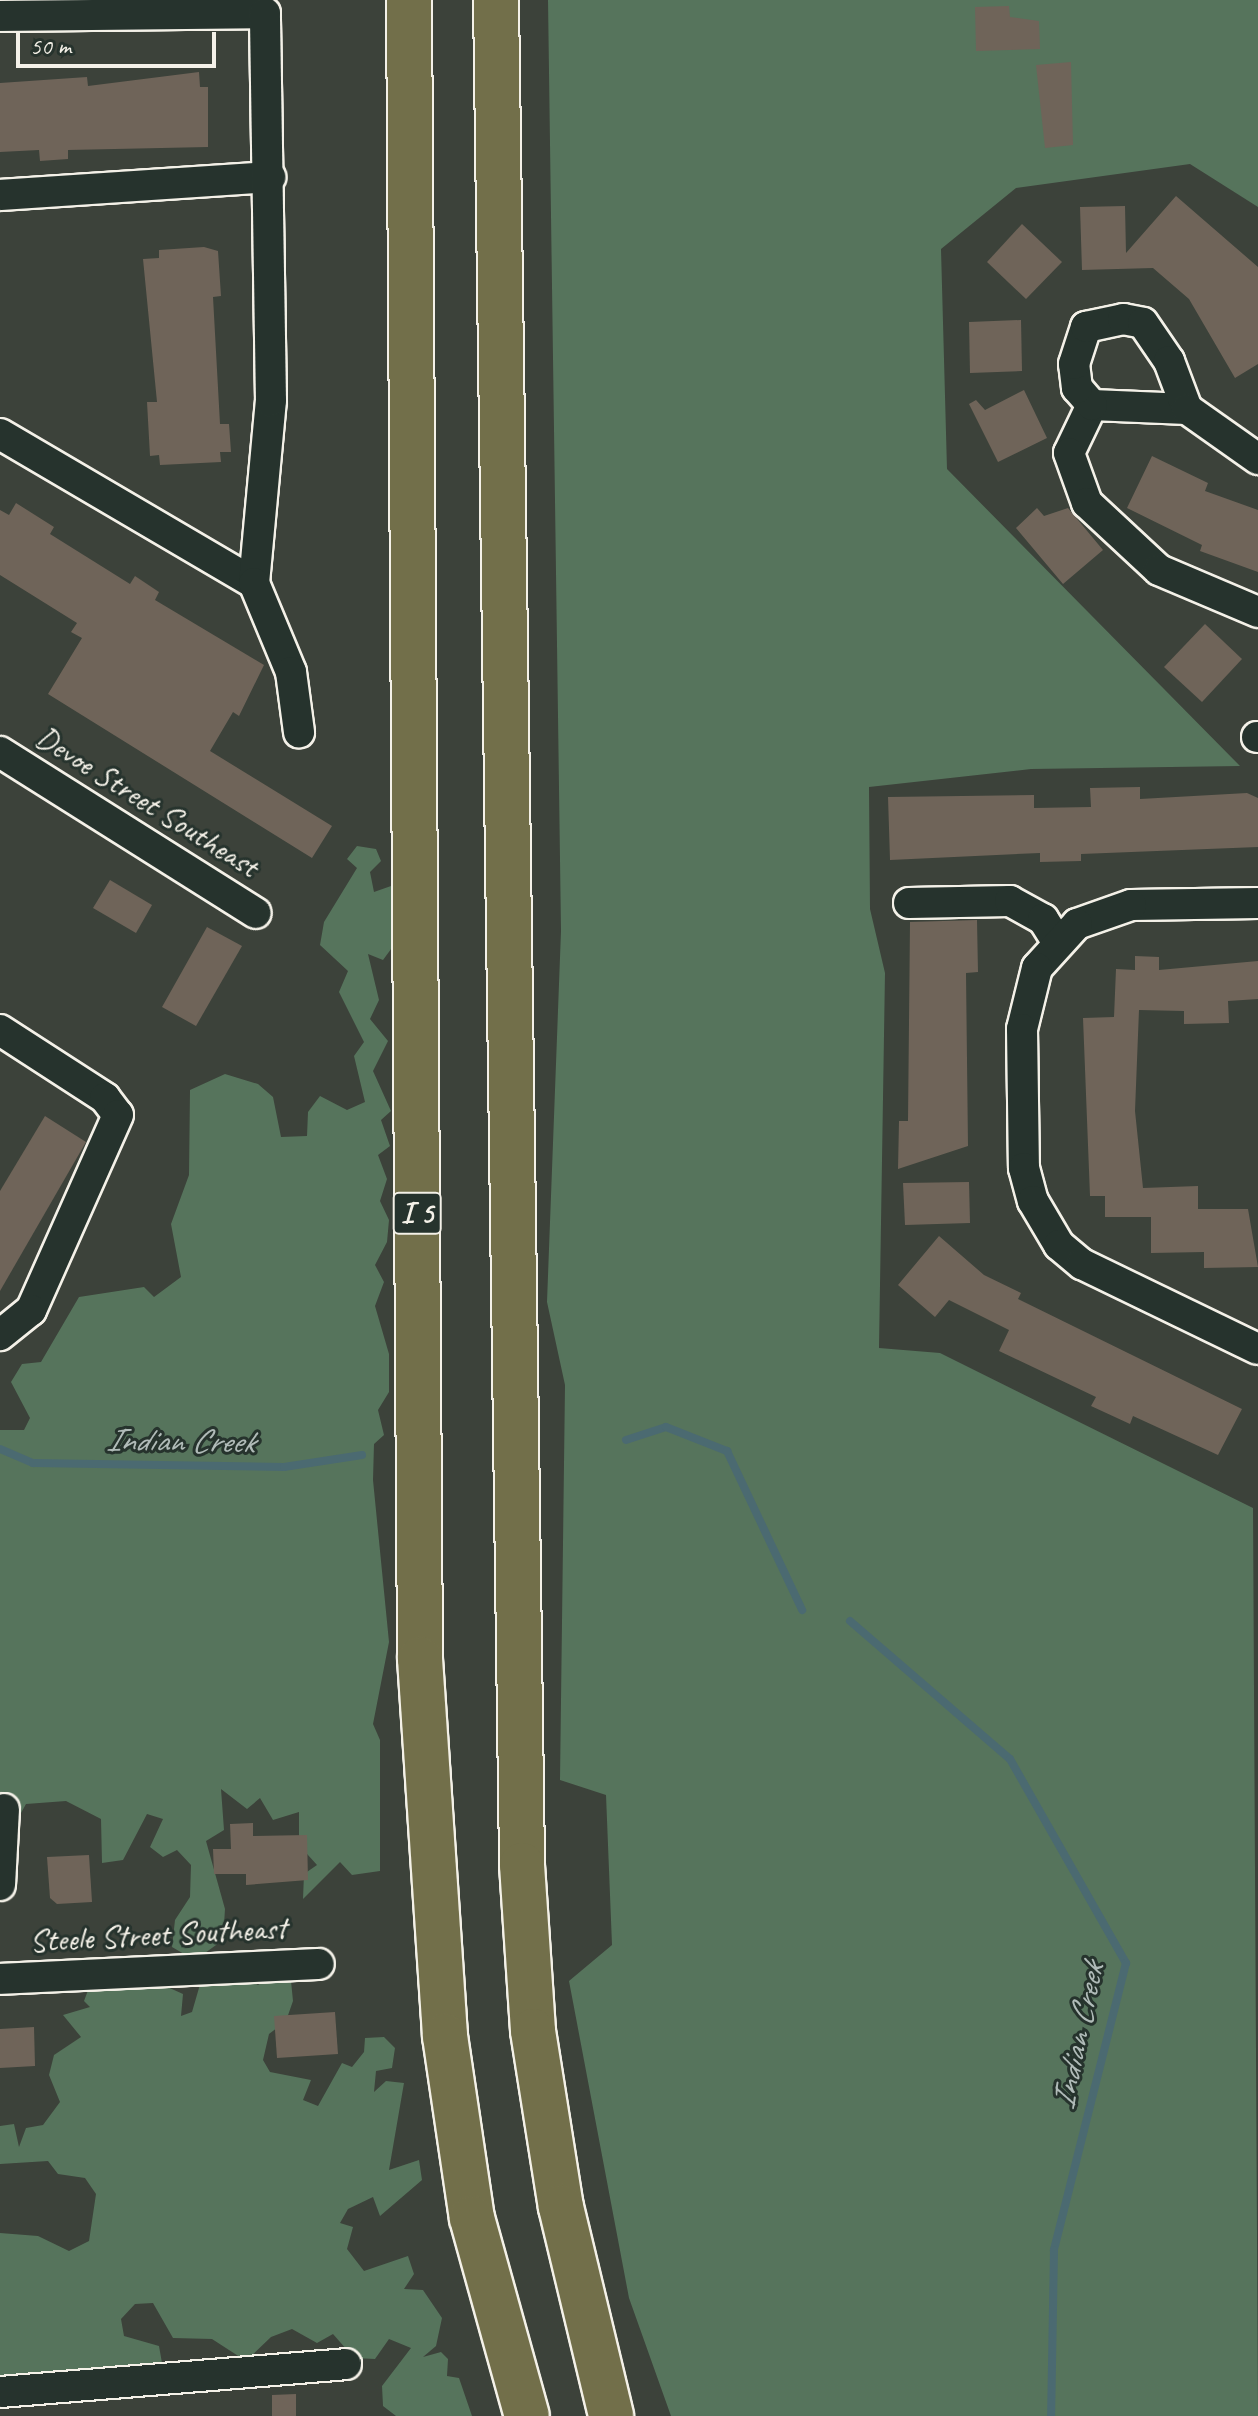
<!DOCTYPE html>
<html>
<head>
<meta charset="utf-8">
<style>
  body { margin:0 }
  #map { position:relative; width:1258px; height:2416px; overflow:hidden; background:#3c423a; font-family:Caveat,sans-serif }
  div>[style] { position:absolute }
  .green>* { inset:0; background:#56745c }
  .stream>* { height:8px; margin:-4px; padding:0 4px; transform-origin:4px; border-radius:4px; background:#4b6a71 }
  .building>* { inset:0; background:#6f6459 }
  .roads { filter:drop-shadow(2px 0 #f4f1e8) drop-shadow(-2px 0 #f4f1e8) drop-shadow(0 2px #f4f1e8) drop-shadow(0 -2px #f4f1e8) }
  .minor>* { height:30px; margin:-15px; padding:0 15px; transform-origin:15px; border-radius:15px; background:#26332d }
  .highway>* { height:44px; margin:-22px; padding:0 22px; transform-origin:22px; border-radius:22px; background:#726f4a }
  span { translate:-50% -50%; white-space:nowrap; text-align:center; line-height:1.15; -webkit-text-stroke:6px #26332d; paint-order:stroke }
  .shield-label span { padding:2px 6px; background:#26332d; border:2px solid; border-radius:6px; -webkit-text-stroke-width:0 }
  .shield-label { font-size:30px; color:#f4f1e8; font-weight:700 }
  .street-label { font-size:32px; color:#f4f1e8 }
  .water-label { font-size:34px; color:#b0bbb8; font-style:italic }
  .scale { position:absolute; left:16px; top:32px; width:200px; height:36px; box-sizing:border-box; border:4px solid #f4f1e8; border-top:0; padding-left:10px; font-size:24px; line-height:28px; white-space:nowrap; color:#f4f1e8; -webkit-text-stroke:6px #26332d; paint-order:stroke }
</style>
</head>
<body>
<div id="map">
  <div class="green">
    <div style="clip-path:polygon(548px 0,1258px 0,1258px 207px,1190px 164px,1016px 188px,941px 249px,947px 469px,1240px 766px,1031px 769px,869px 787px,870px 909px,885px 973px,879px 1348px,940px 1353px,1253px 1508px,1258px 2416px,671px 2416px,629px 2298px,569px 1981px,612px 1945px,606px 1795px,560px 1780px,565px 1385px,547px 1302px,561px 931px)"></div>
    <div style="clip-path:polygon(357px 846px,376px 849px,381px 861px,370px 872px,374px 892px,391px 886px,397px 941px,383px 960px,368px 954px,379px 1000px,370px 1019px,388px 1041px,373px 1071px,391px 1111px,381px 1120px,390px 1146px,378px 1155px,387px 1179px,380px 1201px,389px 1220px,387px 1242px,375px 1265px,384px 1282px,375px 1306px,389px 1354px,389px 1392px,378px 1410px,384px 1435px,374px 1444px,373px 1480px,389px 1642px,373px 1724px,380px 1740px,380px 1871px,352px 1875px,340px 1862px,303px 1899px,304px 1874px,317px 1865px,299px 1845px,299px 1812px,273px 1820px,260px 1798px,247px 1809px,221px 1789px,224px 1830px,206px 1841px,225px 1909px,223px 1940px,205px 1953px,184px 1954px,172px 1947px,175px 1920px,190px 1897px,191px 1865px,177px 1850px,163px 1857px,150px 1847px,163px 1819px,147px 1814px,123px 1860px,102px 1863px,101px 1819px,66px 1801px,26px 1804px,16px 1822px,16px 1853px,0 1859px,0 1430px,24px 1430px,30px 1418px,11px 1382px,22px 1364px,41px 1362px,79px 1297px,144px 1287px,154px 1297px,181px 1277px,171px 1224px,189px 1175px,190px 1090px,225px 1074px,258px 1084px,273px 1097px,281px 1137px,307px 1136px,308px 1112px,320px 1096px,347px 1110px,365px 1102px,354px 1056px,364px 1042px,339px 992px,348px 971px,320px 945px,324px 922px,357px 868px,347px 859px)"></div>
    <div style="clip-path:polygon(276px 1972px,291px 1981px,293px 2001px,286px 2021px,269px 2034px,263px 2060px,270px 2072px,311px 2080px,303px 2100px,318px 2106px,342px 2063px,352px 2067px,364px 2052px,365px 2038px,384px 2037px,395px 2048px,392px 2068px,376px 2071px,374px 2092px,386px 2081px,404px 2083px,389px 2170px,419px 2160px,422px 2180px,380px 2216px,373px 2197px,348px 2209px,340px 2223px,353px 2227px,347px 2249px,364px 2271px,408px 2256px,414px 2274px,404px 2289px,423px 2290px,442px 2318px,436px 2346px,423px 2357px,441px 2352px,448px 2359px,447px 2376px,459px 2378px,472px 2416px,396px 2416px,383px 2406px,382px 2386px,411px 2348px,389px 2339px,375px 2359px,354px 2358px,333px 2334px,317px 2343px,292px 2329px,271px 2337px,246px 2361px,212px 2339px,173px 2338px,153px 2303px,135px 2304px,121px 2319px,124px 2336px,159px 2346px,162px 2363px,149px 2386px,0 2389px,0 2233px,38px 2236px,69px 2251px,89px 2241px,96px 2194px,85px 2178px,58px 2174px,48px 2161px,0 2164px,0 2126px,14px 2124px,19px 2147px,26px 2128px,43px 2125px,60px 2102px,49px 2075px,54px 2055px,81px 2037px,63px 2015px,90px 2007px,84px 2001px,90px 1985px,154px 1981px,183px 1994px,181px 2016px,192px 2012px,201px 1981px,242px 1976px,258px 1985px)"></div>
  </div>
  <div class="stream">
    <div style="left:626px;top:1440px;width:42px;rotate:-18deg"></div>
    <div style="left:666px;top:1427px;width:66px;rotate:21.5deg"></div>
    <div style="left:727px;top:1451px;width:176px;rotate:64.7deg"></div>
    <div style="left:0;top:1449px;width:36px;rotate:23deg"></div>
    <div style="left:33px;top:1463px;width:251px;rotate:0.9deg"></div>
    <div style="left:284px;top:1467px;width:79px;rotate:-8.7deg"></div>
    <div style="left:850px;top:1621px;width:211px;rotate:40.8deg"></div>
    <div style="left:1010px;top:1759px;width:235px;rotate:60.4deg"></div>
    <div style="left:1126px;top:1963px;width:296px;rotate:104.1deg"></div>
    <div style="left:1054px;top:2250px;width:166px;rotate:91deg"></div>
  </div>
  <div class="building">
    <div style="clip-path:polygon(1009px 6px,1010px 17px,1039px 21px,1040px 49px,976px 51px,975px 7px)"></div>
    <div style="clip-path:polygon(1071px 62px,1073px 145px,1045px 148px,1036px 65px)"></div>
    <div style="clip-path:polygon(199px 72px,200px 87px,208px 87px,208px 147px,68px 150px,68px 159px,40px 161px,39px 150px,0 152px,0 83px,87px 77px,88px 86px)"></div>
    <div style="clip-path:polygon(1176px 196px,1258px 267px,1258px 364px,1235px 378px,1189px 299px,1153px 268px,1082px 270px,1080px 207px,1125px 206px,1126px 253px)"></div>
    <div style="clip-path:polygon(1022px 224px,1062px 262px,1026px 299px,987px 262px)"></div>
    <div style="clip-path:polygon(204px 247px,218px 251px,221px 296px,213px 297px,220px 424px,229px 424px,231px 452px,220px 452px,221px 462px,160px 465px,159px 455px,150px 456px,147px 402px,157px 402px,143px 259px,159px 258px,159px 250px)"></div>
    <div style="clip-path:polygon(1021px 320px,1022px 371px,970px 373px,969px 322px)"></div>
    <div style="clip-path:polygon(1024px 390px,1047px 438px,998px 462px,969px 404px,976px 400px,985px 410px)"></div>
    <div style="clip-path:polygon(1152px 456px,1208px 483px,1205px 491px,1258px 510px,1258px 572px,1200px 551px,1202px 545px,1127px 508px)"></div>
    <div style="clip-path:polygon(16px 503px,54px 527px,50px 534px,130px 584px,135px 576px,159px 592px,155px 600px,264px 665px,239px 716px,233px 712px,210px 751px,332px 826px,312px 858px,48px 694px,82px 638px,71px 632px,77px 623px,0 575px,0 510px,9px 515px)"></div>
    <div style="clip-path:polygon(1037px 508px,1044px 516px,1068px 508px,1103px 550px,1063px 584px,1016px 528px)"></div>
    <div style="clip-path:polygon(1205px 624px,1242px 659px,1202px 702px,1164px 667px)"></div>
    <div style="clip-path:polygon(1140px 787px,1140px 799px,1247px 793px,1258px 798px,1258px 847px,1081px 854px,1081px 861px,1040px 862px,1040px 853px,890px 860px,888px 797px,1034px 795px,1034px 808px,1091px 807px,1090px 788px)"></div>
    <div style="clip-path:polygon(110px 880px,152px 905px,136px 933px,93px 908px)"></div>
    <div style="clip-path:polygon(977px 920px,978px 972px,966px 973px,968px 1146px,898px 1169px,899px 1121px,908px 1121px,910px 922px)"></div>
    <div style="clip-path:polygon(207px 927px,242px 946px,196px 1026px,162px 1007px)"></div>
    <div style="clip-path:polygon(1135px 956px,1159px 957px,1159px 970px,1258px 961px,1258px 999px,1228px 1001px,1229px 1023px,1184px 1024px,1184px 1011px,1139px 1010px,1135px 1111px,1143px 1188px,1198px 1186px,1198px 1209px,1248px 1209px,1258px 1267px,1204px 1268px,1204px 1252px,1151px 1253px,1151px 1217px,1105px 1217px,1105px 1196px,1090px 1196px,1083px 1018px,1114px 1017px,1116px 969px,1135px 970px)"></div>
    <div style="clip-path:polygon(45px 1116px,86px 1142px,0 1291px,0 1191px)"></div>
    <div style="clip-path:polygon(969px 1182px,970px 1223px,905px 1225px,903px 1183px)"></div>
    <div style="clip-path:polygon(939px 1236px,984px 1275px,1021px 1293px,1018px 1299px,1242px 1409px,1218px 1455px,1133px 1416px,1130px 1424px,1091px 1406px,1096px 1397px,999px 1351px,1009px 1330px,949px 1300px,935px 1317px,898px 1285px)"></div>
    <div style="clip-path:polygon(253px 1823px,253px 1836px,307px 1835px,308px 1880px,246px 1885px,246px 1874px,214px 1874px,213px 1849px,231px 1849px,230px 1824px)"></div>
    <div style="clip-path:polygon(89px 1855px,92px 1902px,57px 1904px,50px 1898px,47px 1857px)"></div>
    <div style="clip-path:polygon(335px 2012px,338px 2054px,277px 2058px,274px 2016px)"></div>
    <div style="clip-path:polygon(34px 2027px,35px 2066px,0 2068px,0 2029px)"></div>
    <div style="clip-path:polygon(296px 2394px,296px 2416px,272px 2416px,272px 2395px)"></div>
  </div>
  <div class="roads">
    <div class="minor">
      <div style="left:0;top:16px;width:265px;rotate:-0.6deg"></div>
      <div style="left:0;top:195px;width:271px;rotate:-3.8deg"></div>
      <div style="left:1092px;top:405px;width:53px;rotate:115.6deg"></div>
      <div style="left:1069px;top:453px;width:53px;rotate:70.2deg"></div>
      <div style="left:1087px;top:503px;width:98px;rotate:42.9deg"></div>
      <div style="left:1159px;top:570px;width:108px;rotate:23deg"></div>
      <div style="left:1187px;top:409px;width:95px;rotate:-177.6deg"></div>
      <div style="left:1092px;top:405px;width:23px;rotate:-131deg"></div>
      <div style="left:1077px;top:388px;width:24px;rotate:-97deg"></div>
      <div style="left:1074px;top:364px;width:39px;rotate:-72deg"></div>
      <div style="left:1086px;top:327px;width:38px;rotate:-12deg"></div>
      <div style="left:1123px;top:319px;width:20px;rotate:11deg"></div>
      <div style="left:1143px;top:323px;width:46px;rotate:55.6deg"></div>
      <div style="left:1169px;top:361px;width:51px;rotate:69.4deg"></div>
      <div style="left:1187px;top:409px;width:87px;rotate:35.2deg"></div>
      <div style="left:0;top:434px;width:294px;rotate:30.4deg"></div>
      <div style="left:254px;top:583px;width:183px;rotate:-84.7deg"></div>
      <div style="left:271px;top:401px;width:388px;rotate:-90.9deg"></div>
      <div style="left:254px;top:583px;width:96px;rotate:67.4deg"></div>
      <div style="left:291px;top:672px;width:61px;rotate:82.4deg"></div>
      <div style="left:1257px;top:737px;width:1px"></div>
      <div style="left:0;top:752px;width:302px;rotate:32.2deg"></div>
      <div style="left:909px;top:903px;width:101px;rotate:-1.1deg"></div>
      <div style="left:1010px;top:901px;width:38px;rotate:29deg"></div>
      <div style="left:1043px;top:919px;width:26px;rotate:58deg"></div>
      <div style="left:1258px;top:903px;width:127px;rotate:179.1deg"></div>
      <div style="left:1131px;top:905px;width:57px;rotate:160.6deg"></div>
      <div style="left:1077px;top:924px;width:59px;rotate:132.3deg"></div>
      <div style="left:1037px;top:968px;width:63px;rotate:103.8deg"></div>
      <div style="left:1022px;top:1029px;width:139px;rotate:89.2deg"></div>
      <div style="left:1024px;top:1168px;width:34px;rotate:75deg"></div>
      <div style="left:1033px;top:1201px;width:51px;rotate:59.4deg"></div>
      <div style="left:1059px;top:1245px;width:30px;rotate:40deg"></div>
      <div style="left:1082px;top:1264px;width:195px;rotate:25.8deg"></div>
      <div style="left:0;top:1030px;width:125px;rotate:32.9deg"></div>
      <div style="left:105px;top:1098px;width:21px;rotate:53deg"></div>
      <div style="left:118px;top:1115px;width:214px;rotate:114deg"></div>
      <div style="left:31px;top:1310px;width:40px;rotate:141deg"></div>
      <div style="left:0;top:1885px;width:76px;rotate:-87deg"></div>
      <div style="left:0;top:1979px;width:319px;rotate:-2.7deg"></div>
      <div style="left:0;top:2392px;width:347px;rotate:-4.6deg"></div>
    </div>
    <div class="highway">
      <div style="left:409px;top:0;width:1659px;rotate:89.62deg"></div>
      <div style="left:420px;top:1659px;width:378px;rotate:86.2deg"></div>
      <div style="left:445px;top:2036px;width:184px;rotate:81.6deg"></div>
      <div style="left:472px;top:2218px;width:205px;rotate:74.5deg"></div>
      <div style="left:496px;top:0;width:1865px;rotate:89.2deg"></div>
      <div style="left:522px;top:1865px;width:166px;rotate:86.2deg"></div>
      <div style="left:533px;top:2031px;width:178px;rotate:81deg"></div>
      <div style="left:561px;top:2207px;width:215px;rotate:76.5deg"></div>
    </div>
  </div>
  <div class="shield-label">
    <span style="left:417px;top:1213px">I 5</span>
  </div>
  <div class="street-label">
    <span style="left:147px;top:802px;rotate:32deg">Devoe Street Southeast</span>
    <span style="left:158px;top:1935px;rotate:-3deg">Steele Street Southeast</span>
  </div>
  <div class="water-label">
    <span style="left:180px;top:1440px;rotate:1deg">Indian Creek</span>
    <span style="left:1077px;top:2036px;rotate:-78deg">Indian Creek</span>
  </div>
  <div class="scale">50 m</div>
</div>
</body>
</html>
